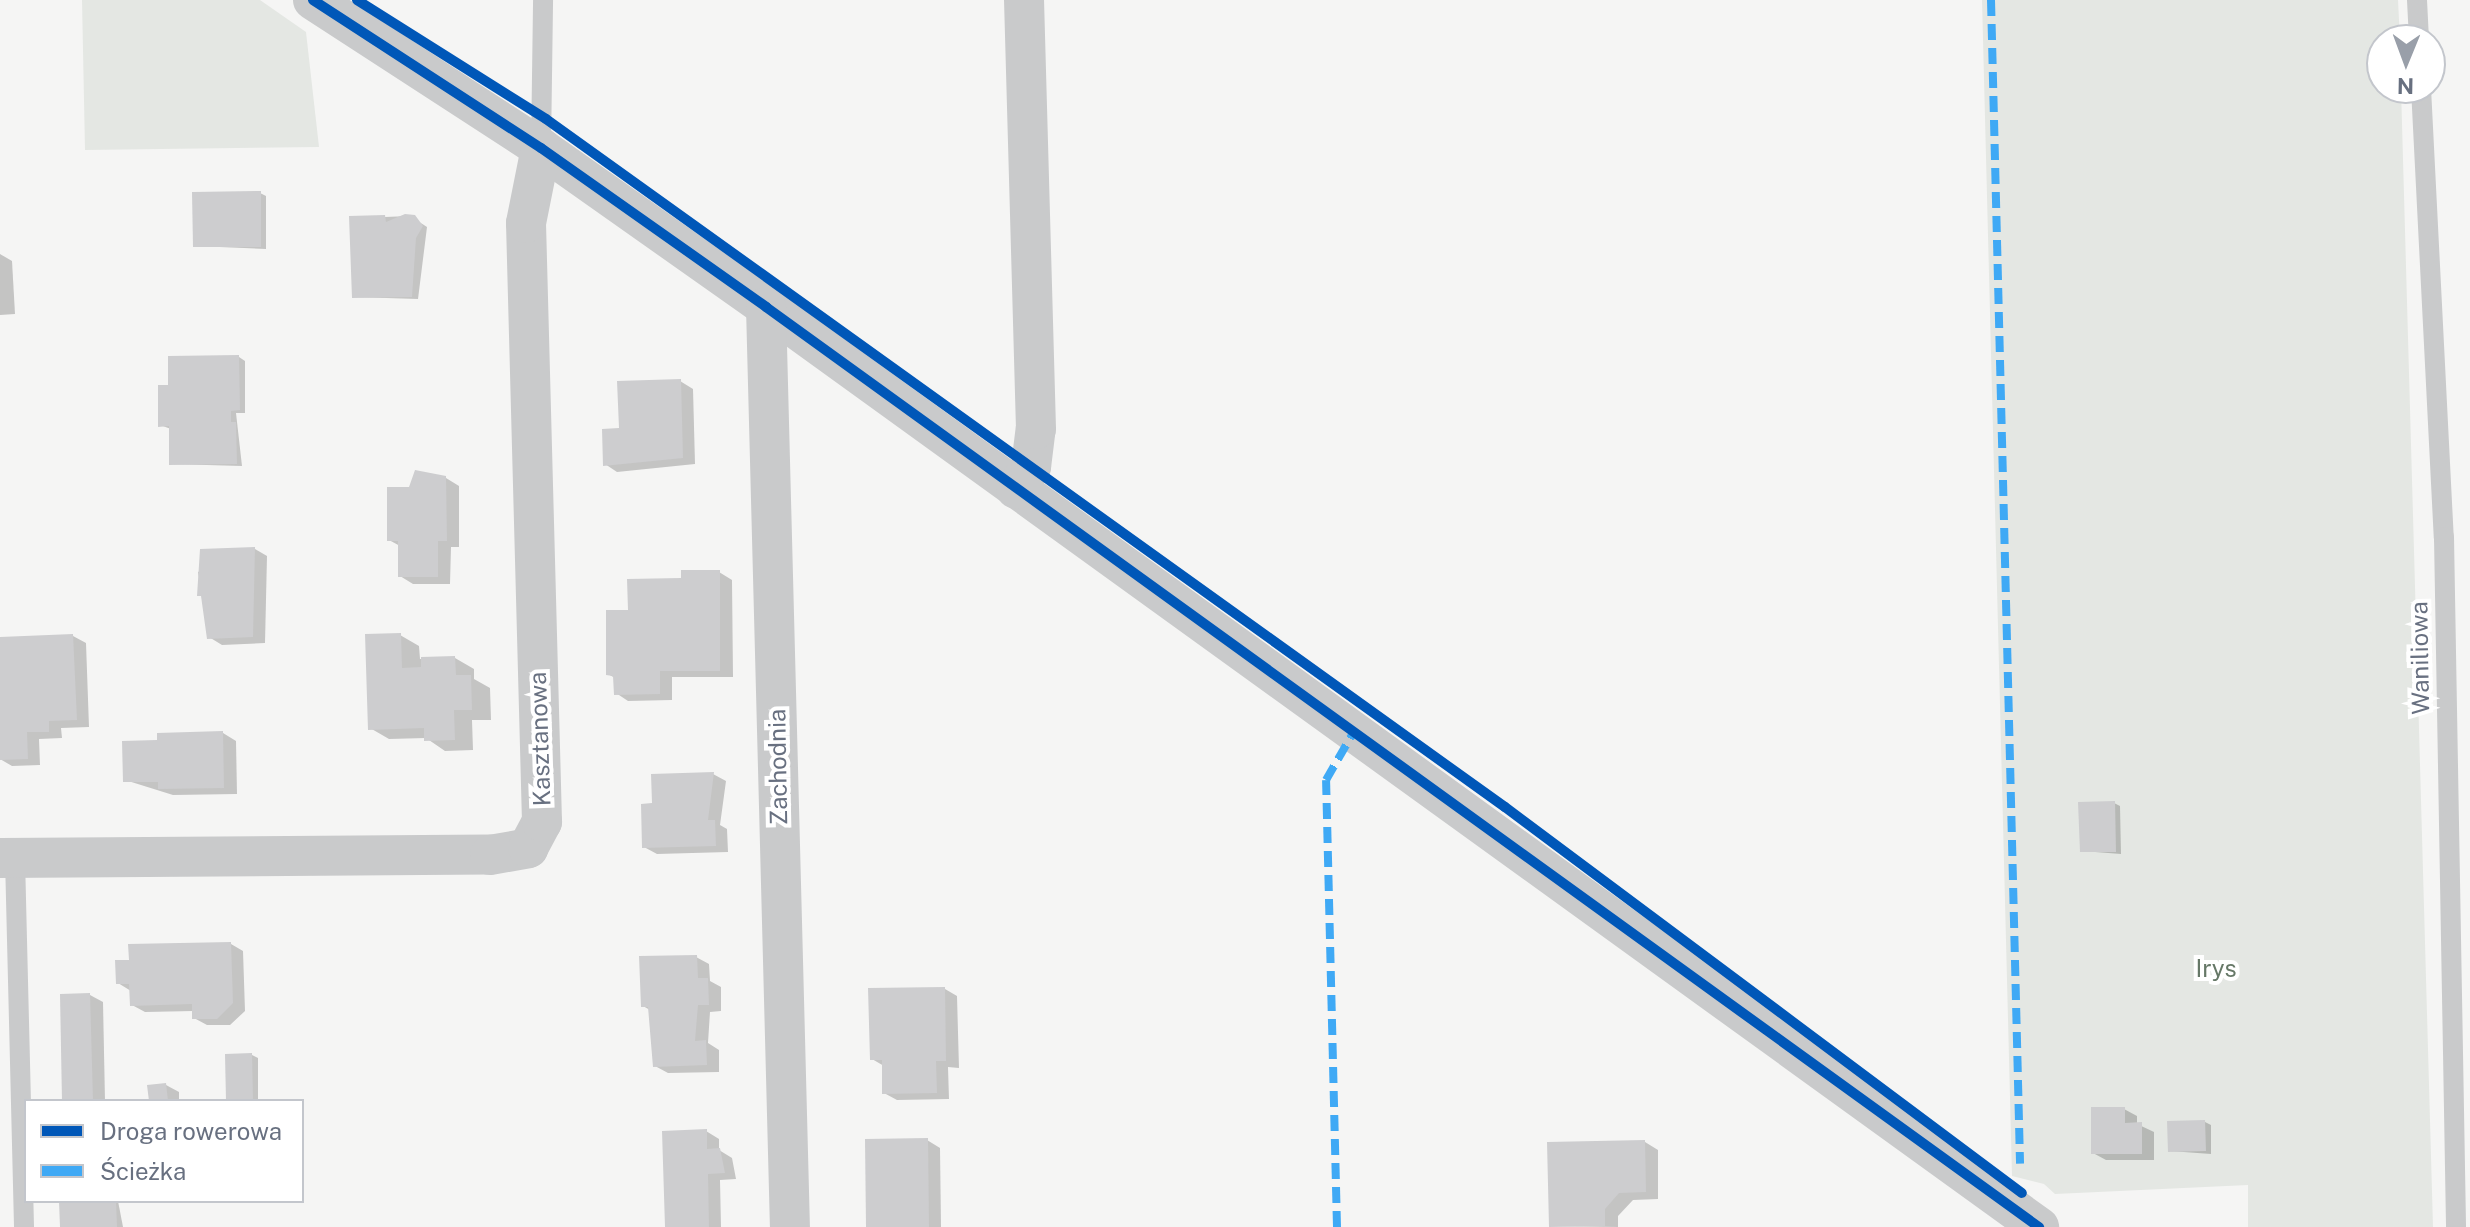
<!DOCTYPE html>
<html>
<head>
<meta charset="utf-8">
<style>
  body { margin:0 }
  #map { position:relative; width:2470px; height:1227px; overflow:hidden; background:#f5f5f4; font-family:"Public Sans",sans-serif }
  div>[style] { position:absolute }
  .green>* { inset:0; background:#e4e7e3 }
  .shadow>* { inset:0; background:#0003 }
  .building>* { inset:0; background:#cdcdcf }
  .lane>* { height:20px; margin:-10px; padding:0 10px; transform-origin:10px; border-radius:10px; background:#c9cacb }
  .street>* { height:40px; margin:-20px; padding:0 20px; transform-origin:20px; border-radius:20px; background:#c9cacb }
  .quiet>* { height:8px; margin-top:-4px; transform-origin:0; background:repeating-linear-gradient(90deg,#3fa9f5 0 16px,transparent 0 24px) }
  .cycleway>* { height:10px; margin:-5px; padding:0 5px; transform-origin:5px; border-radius:5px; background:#0057b8 }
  span { translate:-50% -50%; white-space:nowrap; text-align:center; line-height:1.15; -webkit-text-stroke:8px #fff; paint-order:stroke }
  .street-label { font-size:24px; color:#687080 }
  .park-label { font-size:24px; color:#667867 }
  .legend { position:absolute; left:24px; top:1099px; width:280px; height:104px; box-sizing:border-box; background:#fff; border:2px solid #c3c6cc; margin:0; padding:10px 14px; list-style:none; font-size:24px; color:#687080 }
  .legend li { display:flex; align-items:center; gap:16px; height:40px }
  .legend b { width:40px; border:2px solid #c3c6cc }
  .north { position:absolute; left:2366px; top:24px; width:80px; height:80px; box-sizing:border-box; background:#fff; border:2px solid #c3c6cc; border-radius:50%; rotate:181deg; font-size:22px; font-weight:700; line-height:32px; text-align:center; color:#687080 }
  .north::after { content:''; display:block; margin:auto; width:28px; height:36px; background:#999fa9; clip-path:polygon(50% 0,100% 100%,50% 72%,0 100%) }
</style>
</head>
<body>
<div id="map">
  <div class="green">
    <div style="clip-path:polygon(82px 0,260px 0,306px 32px,319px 147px,85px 150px)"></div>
    <div style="clip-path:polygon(1982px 0,2398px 0,2400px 40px,2382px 40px,2382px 88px,2401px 88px,2433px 1227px,2248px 1227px,2248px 1185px,2055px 1194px,2044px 1184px,2012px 1176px)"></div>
  </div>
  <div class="shadow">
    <div style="clip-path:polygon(260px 193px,266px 196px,266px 249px,195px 246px)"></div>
    <div style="clip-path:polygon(410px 216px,427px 227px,418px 299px,354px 297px,385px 217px)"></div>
    <div style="clip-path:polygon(0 254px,12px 261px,15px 314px,0 315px)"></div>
    <div style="clip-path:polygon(239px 357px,245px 361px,245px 413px,236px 413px,242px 466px,171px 464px,171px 429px,160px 425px,170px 387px)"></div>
    <div style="clip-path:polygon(680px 381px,693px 389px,695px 464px,617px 472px,605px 464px,621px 430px)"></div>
    <div style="clip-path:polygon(446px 478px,459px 486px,459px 547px,451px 547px,450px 584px,413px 584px,400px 576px,400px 546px,389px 540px,410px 489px)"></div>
    <div style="clip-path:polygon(255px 549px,267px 556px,265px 643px,222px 645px,209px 637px,198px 572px)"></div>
    <div style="clip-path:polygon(719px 572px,732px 580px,733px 677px,672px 677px,672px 700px,628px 701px,616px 693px,615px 678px,608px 674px,630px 612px,683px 580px)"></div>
    <div style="clip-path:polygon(400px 635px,419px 646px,420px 659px,455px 658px,474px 669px,474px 679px,490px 688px,491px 720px,472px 720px,473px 750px,445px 751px,426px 738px,389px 739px,370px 728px)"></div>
    <div style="clip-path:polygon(73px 636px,86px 643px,89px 727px,61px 728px,62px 738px,39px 739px,40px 765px,12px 766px,0 759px,0 639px)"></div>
    <div style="clip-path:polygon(223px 733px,236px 741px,237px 794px,173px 795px,125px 780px,159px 742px)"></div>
    <div style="clip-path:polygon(713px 774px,726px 781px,720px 825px,727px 829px,728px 852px,657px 854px,644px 847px,654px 805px)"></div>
    <div style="clip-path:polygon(2114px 803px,2120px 806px,2121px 854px,2082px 851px)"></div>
    <div style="clip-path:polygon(231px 944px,243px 951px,245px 1011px,230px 1025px,207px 1025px,194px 1018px,194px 1011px,145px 1012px,132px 1005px,131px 991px,118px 983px,131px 962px)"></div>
    <div style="clip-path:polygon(696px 957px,709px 964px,710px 981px,721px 987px,721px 1011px,710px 1012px,708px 1043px,719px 1050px,719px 1072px,668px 1073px,655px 1066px,650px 1010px,643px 1006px)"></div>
    <div style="clip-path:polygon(945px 989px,957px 996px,959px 1068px,948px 1067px,949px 1099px,897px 1100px,884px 1093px,884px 1066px,872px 1059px)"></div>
    <div style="clip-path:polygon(90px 995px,103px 1002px,105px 1101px,64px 1101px)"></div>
    <div style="clip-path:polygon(252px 1055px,258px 1058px,258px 1101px,228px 1101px)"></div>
    <div style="clip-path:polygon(166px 1085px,179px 1092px,179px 1101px,151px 1101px)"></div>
    <div style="clip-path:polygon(2124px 1109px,2137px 1116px,2137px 1124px,2154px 1132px,2154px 1160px,2106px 1160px,2093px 1153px)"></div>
    <div style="clip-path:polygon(2205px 1122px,2211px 1125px,2211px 1154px,2170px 1151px)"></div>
    <div style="clip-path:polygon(706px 1131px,719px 1139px,719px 1150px,732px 1158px,736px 1179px,720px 1180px,721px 1227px,667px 1227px)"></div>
    <div style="clip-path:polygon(927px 1140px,940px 1148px,941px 1227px,868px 1227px)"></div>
    <div style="clip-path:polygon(1645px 1142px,1658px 1150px,1658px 1199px,1633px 1200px,1618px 1216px,1618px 1227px,1551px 1226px)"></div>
    <div style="clip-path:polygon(61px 1201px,118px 1201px,123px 1227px,62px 1227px)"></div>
  </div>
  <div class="building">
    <div style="clip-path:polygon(261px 191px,261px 247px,193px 247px,192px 192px)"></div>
    <div style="clip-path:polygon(405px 214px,415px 215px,423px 226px,416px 238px,412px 297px,352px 298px,349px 216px,385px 215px,386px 222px)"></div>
    <div style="clip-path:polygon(239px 355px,240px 410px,231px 411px,231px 422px,236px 422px,237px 464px,169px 465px,169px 426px,158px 427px,158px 385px,168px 385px,168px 356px)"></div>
    <div style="clip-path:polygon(681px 379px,683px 458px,603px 466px,602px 429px,619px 428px,617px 381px)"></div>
    <div style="clip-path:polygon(415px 470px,446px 476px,447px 541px,438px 541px,438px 577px,398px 577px,398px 541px,387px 541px,387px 487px,409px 487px)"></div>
    <div style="clip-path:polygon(255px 547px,253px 637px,207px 639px,201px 596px,197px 596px,200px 549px)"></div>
    <div style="clip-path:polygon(681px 570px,720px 570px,720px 671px,660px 671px,660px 694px,614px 695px,613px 676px,606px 675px,606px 610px,628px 610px,627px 579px,681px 578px)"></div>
    <div style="clip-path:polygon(401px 633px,402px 668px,421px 667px,421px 657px,455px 656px,456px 675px,471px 675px,472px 710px,454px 710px,455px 740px,424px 741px,424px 728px,368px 730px,365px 634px)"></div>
    <div style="clip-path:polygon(73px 634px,77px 720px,49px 721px,49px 732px,27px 732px,28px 759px,0 760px,0 637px)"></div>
    <div style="clip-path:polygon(223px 731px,224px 788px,158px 789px,158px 782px,123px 782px,122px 741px,157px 740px,157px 733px)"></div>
    <div style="clip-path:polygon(714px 772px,708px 820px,715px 820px,716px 846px,642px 848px,641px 804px,652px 803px,651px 774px)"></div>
    <div style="clip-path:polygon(2115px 801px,2116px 852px,2080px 852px,2078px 802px)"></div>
    <div style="clip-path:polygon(231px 942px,233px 1003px,217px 1019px,192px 1019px,192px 1004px,130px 1006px,129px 984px,116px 984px,115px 960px,129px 960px,128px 944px)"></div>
    <div style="clip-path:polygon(697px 955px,698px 978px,708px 978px,709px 1005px,698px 1005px,695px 1041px,706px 1040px,707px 1065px,653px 1067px,648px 1007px,641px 1007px,639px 956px)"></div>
    <div style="clip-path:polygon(945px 987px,946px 1061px,936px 1061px,937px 1093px,882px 1094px,882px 1060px,870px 1060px,868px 988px)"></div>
    <div style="clip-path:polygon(90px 993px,93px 1101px,62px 1101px,60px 994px)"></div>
    <div style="clip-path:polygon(252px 1053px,253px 1101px,226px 1101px,225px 1054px)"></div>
    <div style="clip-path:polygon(166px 1083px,168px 1101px,149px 1101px,147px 1085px)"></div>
    <div style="clip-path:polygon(2091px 1107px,2125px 1107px,2125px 1123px,2142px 1122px,2142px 1154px,2091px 1154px)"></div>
    <div style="clip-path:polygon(2205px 1120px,2206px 1151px,2168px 1152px,2167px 1121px)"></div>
    <div style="clip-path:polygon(707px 1129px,707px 1149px,720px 1148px,725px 1173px,708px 1174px,709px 1227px,665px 1227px,662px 1131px)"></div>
    <div style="clip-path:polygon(928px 1138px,929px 1227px,866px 1227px,865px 1139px)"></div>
    <div style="clip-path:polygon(1645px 1140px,1646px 1192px,1619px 1193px,1605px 1209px,1605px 1226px,1549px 1227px,1547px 1142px)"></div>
    <div style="clip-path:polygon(59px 1201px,116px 1201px,117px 1227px,60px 1227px)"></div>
  </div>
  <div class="lane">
    <div style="left:2417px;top:0;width:40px;rotate:87.1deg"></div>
    <div style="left:2421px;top:88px;width:450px;rotate:87.1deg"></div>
    <div style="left:2444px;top:537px;width:690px;rotate:89deg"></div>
    <div style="left:541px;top:148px;width:148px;rotate:-89.2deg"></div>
    <div style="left:15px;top:858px;width:369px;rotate:88.6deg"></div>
  </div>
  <div class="street">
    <div style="left:313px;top:0;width:272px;rotate:33deg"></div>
    <div style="left:541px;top:148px;width:276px;rotate:35.2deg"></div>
    <div style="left:766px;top:307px;width:1571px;rotate:35.86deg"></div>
    <div style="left:766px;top:307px;width:920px;rotate:88.51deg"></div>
    <div style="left:1016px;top:489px;width:27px;rotate:-56deg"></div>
    <div style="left:1031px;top:467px;width:38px;rotate:-83deg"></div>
    <div style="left:1036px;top:429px;width:429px;rotate:-91.6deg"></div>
    <div style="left:0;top:858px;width:490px;rotate:-0.4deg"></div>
    <div style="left:490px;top:855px;width:39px;rotate:-10deg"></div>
    <div style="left:528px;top:848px;width:30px;rotate:-62deg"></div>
    <div style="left:542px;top:822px;width:599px;rotate:-91.53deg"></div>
    <div style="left:526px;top:223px;width:76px;rotate:-78.7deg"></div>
  </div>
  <div class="quiet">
    <div style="left:1991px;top:0;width:1164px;rotate:88.57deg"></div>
    <div style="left:1337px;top:1227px;width:447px;rotate:-91.4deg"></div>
    <div style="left:1326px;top:780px;width:54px;rotate:-60.1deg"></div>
  </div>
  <div class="cycleway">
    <div style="left:313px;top:0;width:272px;rotate:33deg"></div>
    <div style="left:541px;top:148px;width:276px;rotate:35.2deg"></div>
    <div style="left:766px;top:307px;width:1571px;rotate:35.86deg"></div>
    <div style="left:357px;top:0;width:223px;rotate:32.2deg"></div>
    <div style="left:546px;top:119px;width:1180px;rotate:35.66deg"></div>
    <div style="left:1505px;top:807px;width:645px;rotate:36.75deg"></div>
  </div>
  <div class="street-label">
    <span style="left:2420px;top:658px;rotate:-91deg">Waniliowa</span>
    <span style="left:540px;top:739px;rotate:-92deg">Kasztanowa</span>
    <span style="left:778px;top:767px;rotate:-91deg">Zachodnia</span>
  </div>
  <div class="park-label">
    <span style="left:2216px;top:969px">Irys</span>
  </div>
  <ul class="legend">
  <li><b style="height:10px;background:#0057b8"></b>Droga rowerowa</li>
  <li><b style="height:10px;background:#3fa9f5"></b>Ścieżka</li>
  </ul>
  <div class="north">N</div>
</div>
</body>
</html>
